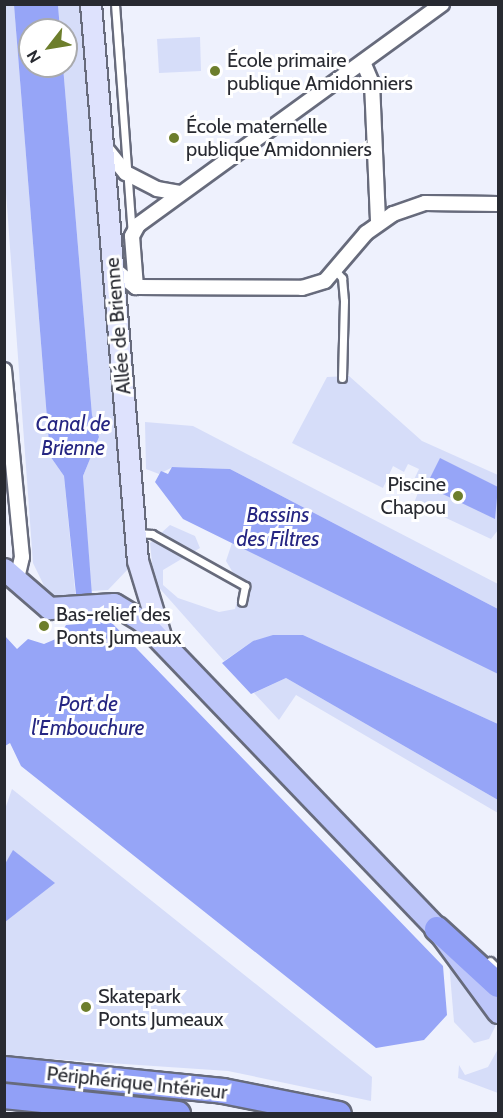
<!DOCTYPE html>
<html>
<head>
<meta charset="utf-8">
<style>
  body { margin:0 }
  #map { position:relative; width:503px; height:1118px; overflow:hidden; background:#eef1fd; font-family:Cabin,sans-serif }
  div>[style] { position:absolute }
  .green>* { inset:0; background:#d6ddf9 }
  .water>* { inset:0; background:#96a5f7 }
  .roads { filter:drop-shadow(2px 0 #676b7c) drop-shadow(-2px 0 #676b7c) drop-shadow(0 2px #676b7c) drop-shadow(0 -2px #676b7c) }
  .service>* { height:7px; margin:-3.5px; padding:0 3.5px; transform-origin:3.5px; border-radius:3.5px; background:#fff }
  .minor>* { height:14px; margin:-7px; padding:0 7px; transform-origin:7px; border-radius:7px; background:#fff }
  .secondary>* { height:20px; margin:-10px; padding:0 10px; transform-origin:10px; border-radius:10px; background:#dee2fd }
  .primary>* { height:21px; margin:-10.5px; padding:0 10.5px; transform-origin:10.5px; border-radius:10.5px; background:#bdc6fa }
  .motorway>* { height:24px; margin:-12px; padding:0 12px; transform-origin:12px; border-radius:12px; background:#91a0f7 }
  .dots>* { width:16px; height:16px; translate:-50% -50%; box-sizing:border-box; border:3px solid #fff; border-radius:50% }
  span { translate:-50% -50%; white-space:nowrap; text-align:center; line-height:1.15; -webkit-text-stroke:6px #fff; paint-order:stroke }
  .poi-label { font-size:20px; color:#282a31 }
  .left { translate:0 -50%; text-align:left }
  .right { translate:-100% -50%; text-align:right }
  .street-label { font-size:20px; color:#282a31 }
  .water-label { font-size:21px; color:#262682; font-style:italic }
  .frame { position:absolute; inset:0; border:6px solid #282a31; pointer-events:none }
  .north { position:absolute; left:18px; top:18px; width:60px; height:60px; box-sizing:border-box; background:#fff; border:2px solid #a9aaad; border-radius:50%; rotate:239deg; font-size:16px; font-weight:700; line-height:24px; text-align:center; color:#282a31 }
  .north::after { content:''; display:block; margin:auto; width:21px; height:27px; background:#6d7e2c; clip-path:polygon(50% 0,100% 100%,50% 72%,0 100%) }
</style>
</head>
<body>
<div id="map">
  <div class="green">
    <div style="clip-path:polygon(4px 5px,14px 5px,50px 456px,64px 476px,76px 601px,49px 596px,33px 563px,5px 179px)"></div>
    <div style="clip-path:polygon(58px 5px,81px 5px,129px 568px,108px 590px,91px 591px,83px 476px,99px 437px,92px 415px,63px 66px,66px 30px,60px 30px)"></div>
    <div style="clip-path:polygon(200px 37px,201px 71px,159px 73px,157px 39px)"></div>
    <div style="clip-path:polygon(349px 376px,422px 441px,498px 475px,498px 530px,491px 539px,414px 503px,419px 490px,411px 486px,419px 469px,408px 464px,404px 472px,393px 466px,383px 488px,292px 443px,327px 377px)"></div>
    <div style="clip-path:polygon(145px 422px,193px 426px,498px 584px,498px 609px,230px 469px,173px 467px,159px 474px,146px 469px)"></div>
    <div style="clip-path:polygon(170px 525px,195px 536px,200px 548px,163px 570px,163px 585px,178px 598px,219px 612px,235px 609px,241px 586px,226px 561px,233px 540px,498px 674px,498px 724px,303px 635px,253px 641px,224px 661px,154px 582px,150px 543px)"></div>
    <div style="clip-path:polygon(286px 678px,498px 800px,498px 813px,296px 695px,279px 720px,254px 693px)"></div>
    <div style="clip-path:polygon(12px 789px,372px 1077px,371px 1101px,228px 1071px,5px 1056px,4px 812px)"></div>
    <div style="clip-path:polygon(449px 962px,496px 1025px,489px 1039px,474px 1043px,454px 1022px)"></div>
    <div style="clip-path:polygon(498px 1049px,498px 1093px,458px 1078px,459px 1065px,465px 1075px,488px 1067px)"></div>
  </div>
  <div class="water">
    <div style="clip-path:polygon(14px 5px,58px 5px,60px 30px,30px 30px,30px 66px,63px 66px,92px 415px,99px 437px,83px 476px,94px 622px,111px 622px,443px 966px,447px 1015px,424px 1040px,376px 1048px,21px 766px,10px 743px,5px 746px,5px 636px,17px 649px,28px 639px,44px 644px,58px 638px,66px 625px,79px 624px,64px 476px,50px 456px)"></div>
    <div style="clip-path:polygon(440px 458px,498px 487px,495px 519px,426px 486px)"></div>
    <div style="clip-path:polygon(172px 467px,230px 469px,498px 609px,498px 674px,183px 519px,155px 482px,161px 471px,168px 474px)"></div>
    <div style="clip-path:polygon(273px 635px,303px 635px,498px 724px,498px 800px,286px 678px,251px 694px,222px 663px,253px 641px)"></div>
    <div style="clip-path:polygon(13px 850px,55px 883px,5px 922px,5px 864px)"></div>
  </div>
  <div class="roads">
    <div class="service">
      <div style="left:115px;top:4px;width:230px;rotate:85.8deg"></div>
      <div style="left:335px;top:270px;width:11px;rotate:49deg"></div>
      <div style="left:342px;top:278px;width:23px;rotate:85deg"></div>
      <div style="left:344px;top:301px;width:77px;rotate:91.5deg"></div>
      <div style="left:136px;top:533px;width:16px;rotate:4deg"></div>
      <div style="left:152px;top:534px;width:107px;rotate:29.2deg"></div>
      <div style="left:245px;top:586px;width:16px;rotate:101deg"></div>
      <div style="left:490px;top:961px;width:11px;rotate:45deg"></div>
    </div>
    <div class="minor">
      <div style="left:363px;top:62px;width:23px;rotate:67deg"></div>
      <div style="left:372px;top:83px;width:138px;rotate:87.5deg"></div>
      <div style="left:103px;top:145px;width:36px;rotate:51deg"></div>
      <div style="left:126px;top:173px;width:35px;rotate:27deg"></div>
      <div style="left:157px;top:189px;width:23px;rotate:10deg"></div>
      <div style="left:113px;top:268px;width:30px;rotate:40deg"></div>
      <div style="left:136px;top:287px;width:166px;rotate:0.3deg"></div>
      <div style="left:302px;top:288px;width:24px;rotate:-17deg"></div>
      <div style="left:325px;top:281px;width:63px;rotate:-49.5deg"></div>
      <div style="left:366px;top:233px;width:33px;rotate:-35deg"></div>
      <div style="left:393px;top:214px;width:34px;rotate:-19deg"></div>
      <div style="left:425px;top:203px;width:73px;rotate:0.8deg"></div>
      <div style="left:136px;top:287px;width:51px;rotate:-94.5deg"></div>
      <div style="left:132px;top:236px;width:13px;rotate:-61deg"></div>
      <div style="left:138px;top:225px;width:376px;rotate:-36deg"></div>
      <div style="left:4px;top:370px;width:188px;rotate:84.5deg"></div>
      <div style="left:22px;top:557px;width:26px;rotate:103deg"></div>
    </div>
    <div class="secondary">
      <div style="left:91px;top:4px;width:559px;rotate:85.18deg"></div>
      <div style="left:138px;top:561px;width:86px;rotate:73deg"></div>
    </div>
    <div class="primary">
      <div style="left:4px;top:569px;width:60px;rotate:40.9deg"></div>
      <div style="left:49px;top:608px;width:65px;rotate:-3.5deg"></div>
      <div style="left:114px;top:604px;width:31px;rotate:31deg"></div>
      <div style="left:141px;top:620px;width:428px;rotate:46.2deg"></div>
      <div style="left:437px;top:929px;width:103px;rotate:53.7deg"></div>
    </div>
    <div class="motorway">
      <div style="left:437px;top:929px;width:83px;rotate:42.6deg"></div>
      <div style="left:4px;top:1069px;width:220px;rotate:5.7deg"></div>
      <div style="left:223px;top:1091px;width:118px;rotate:11.2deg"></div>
      <div style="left:4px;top:1096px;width:175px;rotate:5.9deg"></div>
    </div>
  </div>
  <div class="dots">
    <div style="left:215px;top:71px;background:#6d7e2c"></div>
    <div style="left:174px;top:138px;background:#6d7e2c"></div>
    <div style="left:458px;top:496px;background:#6d7e2c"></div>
    <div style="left:44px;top:626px;background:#6d7e2c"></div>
    <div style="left:86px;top:1007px;background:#6d7e2c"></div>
  </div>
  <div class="poi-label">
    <span class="left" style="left:227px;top:72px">École primaire<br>publique Amidonniers</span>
    <span class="left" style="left:186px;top:138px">École maternelle<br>publique Amidonniers</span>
    <span class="right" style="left:446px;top:496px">Piscine<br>Chapou</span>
    <span class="left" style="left:56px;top:626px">Bas-relief des<br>Ponts Jumeaux</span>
    <span class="left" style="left:98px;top:1008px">Skatepark<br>Ponts Jumeaux</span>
  </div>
  <div class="street-label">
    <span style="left:118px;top:326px;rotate:-95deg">Allée de Brienne</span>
    <span style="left:137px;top:1083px;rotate:6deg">Périphérique Intérieur</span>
  </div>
  <div class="water-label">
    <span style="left:73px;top:436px">Canal de<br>Brienne</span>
    <span style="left:278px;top:527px">Bassins<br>des Filtres</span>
    <span style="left:88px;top:716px">Port de<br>l'Embouchure</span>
  </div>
  <div class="frame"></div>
  <div class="north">N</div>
</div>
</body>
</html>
